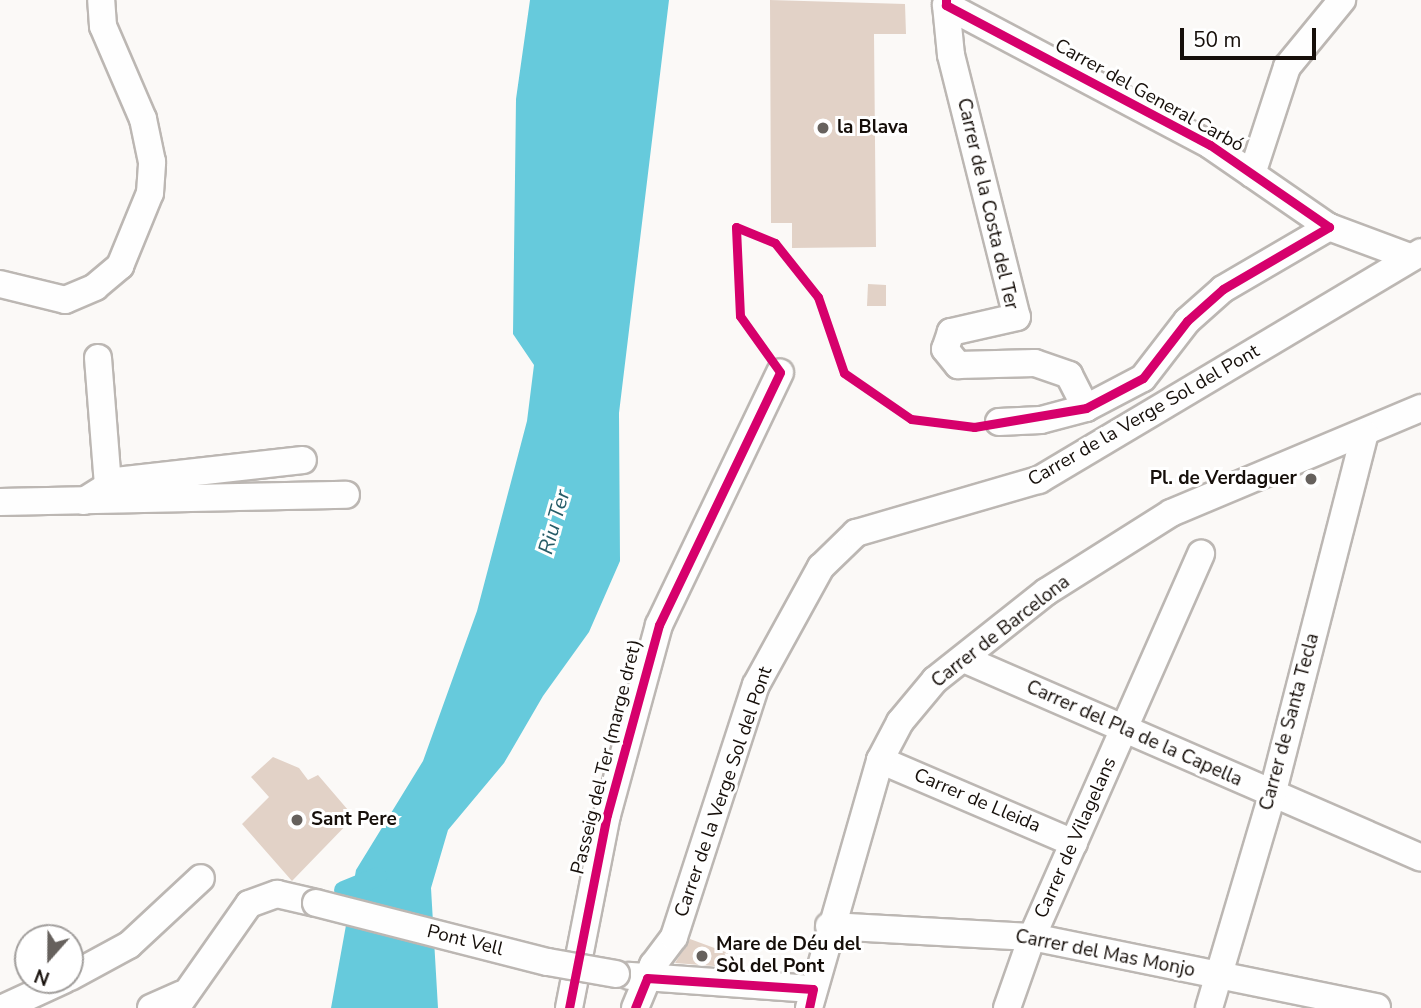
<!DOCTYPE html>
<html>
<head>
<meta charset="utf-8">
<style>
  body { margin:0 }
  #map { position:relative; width:1421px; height:1008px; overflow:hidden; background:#fbf9f7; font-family:"Nunito Sans",sans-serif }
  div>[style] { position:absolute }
  .water>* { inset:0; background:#66cadc }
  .canal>* { height:19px; margin:-9.5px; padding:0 9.5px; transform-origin:9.5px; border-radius:9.5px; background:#66cadc }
  .building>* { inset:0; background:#e2d2c7 }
  .roads { filter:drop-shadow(2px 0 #bcb7b3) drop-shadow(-2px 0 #bcb7b3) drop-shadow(0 2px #bcb7b3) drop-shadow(0 -2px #bcb7b3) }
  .minor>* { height:26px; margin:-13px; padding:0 13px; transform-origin:13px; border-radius:13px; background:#fefefe }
  .bridges { filter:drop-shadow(2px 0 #bcb7b3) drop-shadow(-2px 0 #bcb7b3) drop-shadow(0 2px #bcb7b3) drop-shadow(0 -2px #bcb7b3) }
  .minor-bridge>* { height:26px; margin:-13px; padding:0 13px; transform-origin:13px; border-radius:13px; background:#fefefe }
  .cycleway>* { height:9px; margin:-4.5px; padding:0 4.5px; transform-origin:4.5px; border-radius:4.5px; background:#d6006c }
  .dots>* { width:19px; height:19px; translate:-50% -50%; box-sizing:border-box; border:4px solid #fff; border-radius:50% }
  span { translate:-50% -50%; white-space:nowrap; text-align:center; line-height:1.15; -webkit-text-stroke:6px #fff; paint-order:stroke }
  .street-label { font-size:19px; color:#160f0a }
  .poi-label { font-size:19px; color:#160f0a; font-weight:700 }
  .left { translate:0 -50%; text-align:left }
  .right { translate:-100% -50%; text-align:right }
  .water-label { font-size:21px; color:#265c67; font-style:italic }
  .north { position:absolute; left:14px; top:924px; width:70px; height:70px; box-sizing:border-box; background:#fff; border:2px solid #a29f9d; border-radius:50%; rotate:201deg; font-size:19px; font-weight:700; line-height:28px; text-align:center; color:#160f0a }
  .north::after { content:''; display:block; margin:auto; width:24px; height:32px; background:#66615d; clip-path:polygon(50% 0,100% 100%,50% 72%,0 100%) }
  .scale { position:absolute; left:1180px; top:28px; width:136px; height:32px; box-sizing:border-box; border:4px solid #160f0a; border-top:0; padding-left:9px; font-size:21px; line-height:24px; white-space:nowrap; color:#160f0a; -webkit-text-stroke:5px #fff; paint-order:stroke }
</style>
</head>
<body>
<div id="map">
  <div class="water">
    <div style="clip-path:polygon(530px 0,669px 0,619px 413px,620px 561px,589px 632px,543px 696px,504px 763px,448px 830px,431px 888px,438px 1008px,331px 1008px,356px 870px,423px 761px,477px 611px,527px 421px,534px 365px,513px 334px,516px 99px)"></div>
  </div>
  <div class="canal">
    <div style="left:343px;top:890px;width:37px;rotate:-22deg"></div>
  </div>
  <div class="building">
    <div style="clip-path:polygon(770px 0,905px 4px,906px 34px,874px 34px,876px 247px,792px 248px,792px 223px,771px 223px)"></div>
    <div style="clip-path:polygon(868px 284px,886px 285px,886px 306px,867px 306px)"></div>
    <div style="clip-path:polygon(273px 757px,299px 768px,308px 780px,318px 775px,354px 817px,292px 881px,242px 824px,269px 797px,251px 777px)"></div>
    <div style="clip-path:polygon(690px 939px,728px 953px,727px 967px,675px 963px)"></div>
  </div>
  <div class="roads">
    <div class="minor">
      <div style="left:946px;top:5px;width:50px;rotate:84.3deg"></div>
      <div style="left:951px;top:55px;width:270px;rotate:75.9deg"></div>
      <div style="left:1017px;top:317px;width:68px;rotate:167.2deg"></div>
      <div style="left:951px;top:332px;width:18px;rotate:109deg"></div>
      <div style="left:945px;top:349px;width:21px;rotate:51deg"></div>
      <div style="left:958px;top:365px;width:77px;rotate:-1.5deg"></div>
      <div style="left:1035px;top:363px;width:36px;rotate:19deg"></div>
      <div style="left:1069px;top:375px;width:37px;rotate:63deg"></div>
      <div style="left:946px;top:5px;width:299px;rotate:27.9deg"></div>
      <div style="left:1210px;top:145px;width:145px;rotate:34.6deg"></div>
      <div style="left:1329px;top:227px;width:83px;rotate:20.4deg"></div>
      <div style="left:1252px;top:174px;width:113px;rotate:-71.9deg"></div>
      <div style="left:1287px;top:67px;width:87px;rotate:-50.6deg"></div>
      <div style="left:0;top:284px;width:67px;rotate:13.8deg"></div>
      <div style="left:65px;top:300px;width:33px;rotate:-23deg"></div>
      <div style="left:95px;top:287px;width:33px;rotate:-40deg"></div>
      <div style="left:120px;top:266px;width:79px;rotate:-67.7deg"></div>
      <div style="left:150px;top:193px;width:31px;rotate:-86deg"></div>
      <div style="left:152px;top:162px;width:44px;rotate:-101.8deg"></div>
      <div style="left:143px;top:119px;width:101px;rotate:-113.3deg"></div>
      <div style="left:103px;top:26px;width:26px;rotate:-94deg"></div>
      <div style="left:98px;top:358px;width:128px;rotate:85.5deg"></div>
      <div style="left:999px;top:422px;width:42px;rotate:-2.7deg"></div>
      <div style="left:1041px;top:420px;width:47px;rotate:-14.9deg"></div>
      <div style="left:1086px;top:408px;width:64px;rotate:-27.8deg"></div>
      <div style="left:1143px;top:378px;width:72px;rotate:-52.3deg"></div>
      <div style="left:1187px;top:321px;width:48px;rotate:-41.6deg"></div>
      <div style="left:1223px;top:289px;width:123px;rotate:-30.3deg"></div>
      <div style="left:84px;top:501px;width:38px;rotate:-32deg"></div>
      <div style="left:116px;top:481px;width:188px;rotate:-6.4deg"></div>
      <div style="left:0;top:502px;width:346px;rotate:-1.2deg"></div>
      <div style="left:964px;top:659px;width:498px;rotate:23.5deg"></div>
      <div style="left:880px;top:760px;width:211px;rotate:23.2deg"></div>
      <div style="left:829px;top:926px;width:203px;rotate:3.1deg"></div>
      <div style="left:1032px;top:937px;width:352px;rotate:11.5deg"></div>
      <div style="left:630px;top:976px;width:183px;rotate:4.1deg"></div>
      <div style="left:70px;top:977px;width:67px;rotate:-28.5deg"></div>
      <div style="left:129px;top:945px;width:98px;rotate:-42.9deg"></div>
      <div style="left:3px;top:1008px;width:67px;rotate:-24.7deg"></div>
      <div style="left:151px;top:1008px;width:34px;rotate:-24deg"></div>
      <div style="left:176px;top:1008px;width:127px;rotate:-54.9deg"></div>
      <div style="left:249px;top:904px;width:30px;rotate:-20deg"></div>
      <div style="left:277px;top:894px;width:40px;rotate:13deg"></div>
      <div style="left:569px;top:1008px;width:197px;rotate:-78.9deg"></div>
      <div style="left:607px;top:815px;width:197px;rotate:-74.7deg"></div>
      <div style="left:659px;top:625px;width:280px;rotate:-64.4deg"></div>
      <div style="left:635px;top:1008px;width:47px;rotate:-67.3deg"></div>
      <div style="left:653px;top:965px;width:35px;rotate:-53deg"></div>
      <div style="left:674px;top:937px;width:265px;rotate:-72deg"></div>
      <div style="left:756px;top:685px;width:135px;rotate:-61.2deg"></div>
      <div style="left:821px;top:567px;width:49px;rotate:-44.2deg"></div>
      <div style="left:856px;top:533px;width:191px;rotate:-16.2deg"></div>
      <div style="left:1039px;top:480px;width:445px;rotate:-30.8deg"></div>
      <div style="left:809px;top:1008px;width:258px;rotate:-74deg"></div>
      <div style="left:880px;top:760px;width:43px;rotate:-62.2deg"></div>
      <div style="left:900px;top:722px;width:55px;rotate:-50.2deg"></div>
      <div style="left:935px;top:680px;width:142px;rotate:-38.4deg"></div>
      <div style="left:1046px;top:592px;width:148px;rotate:-32.3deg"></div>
      <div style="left:1171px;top:513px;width:271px;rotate:-22.8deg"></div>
      <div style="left:1007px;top:1008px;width:75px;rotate:-70.6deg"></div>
      <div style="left:1032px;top:937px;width:419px;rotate:-66.2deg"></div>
      <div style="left:1209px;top:1008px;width:222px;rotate:-73.5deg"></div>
      <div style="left:1272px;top:795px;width:373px;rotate:-75.6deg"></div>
    </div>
  </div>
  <div class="bridges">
    <div class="minor-bridge">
      <div style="left:316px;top:903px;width:239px;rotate:14.3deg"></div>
      <div style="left:548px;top:962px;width:69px;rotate:10deg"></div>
    </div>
  </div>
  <div class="cycleway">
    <div style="left:569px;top:1008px;width:197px;rotate:-78.9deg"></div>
    <div style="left:607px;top:815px;width:197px;rotate:-74.7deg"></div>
    <div style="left:659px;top:625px;width:280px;rotate:-64.4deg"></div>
    <div style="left:780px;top:372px;width:69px;rotate:-125.5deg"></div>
    <div style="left:740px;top:316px;width:89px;rotate:-92.6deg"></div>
    <div style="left:736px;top:227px;width:42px;rotate:22.3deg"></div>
    <div style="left:775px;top:243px;width:69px;rotate:51.5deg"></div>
    <div style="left:818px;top:297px;width:80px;rotate:71.1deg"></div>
    <div style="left:844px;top:373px;width:81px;rotate:34.5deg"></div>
    <div style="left:911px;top:419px;width:64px;rotate:7.2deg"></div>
    <div style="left:974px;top:427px;width:114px;rotate:-9.6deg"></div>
    <div style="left:1086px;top:408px;width:64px;rotate:-27.8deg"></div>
    <div style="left:1143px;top:378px;width:72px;rotate:-52.3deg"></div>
    <div style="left:1187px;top:321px;width:48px;rotate:-41.6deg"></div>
    <div style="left:1223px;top:289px;width:123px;rotate:-30.3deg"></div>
    <div style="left:1329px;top:227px;width:145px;rotate:-145.4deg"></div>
    <div style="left:1210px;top:145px;width:299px;rotate:-152.1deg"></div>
    <div style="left:946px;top:5px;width:5px;rotate:-90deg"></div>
    <div style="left:635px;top:1008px;width:32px;rotate:-68deg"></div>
    <div style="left:647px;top:978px;width:166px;rotate:3.8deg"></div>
    <div style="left:813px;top:989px;width:19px;rotate:102deg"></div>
  </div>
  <div class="dots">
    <div style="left:823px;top:128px;background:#66615d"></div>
    <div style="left:1311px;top:479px;background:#66615d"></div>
    <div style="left:297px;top:820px;background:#66615d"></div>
    <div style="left:702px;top:956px;background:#66615d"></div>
  </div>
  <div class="street-label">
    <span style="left:1149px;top:96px;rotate:29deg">Carrer del General Carbó</span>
    <span style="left:987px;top:204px;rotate:77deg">Carrer de la Costa del Ter</span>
    <span style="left:1144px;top:416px;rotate:-30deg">Carrer de la Verge Sol del Pont</span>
    <span style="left:1001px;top:632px;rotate:-38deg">Carrer de Barcelona</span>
    <span style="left:1290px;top:722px;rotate:-75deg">Carrer de Santa Tecla</span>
    <span style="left:1134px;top:734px;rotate:24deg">Carrer del Pla de la Capella</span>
    <span style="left:607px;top:757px;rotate:-76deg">Passeig del Ter (marge dret)</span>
    <span style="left:724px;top:792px;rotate:-71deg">Carrer de la Verge Sol del Pont</span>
    <span style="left:977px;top:801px;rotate:23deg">Carrer de Lleida</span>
    <span style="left:1076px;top:838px;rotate:-66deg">Carrer de Vilagelans</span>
    <span style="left:465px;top:941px;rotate:14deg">Pont Vell</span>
    <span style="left:1105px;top:954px;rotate:11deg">Carrer del Mas Monjo</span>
  </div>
  <div class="poi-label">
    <span class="left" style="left:837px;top:128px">la Blava</span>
    <span class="right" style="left:1297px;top:479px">Pl. de Verdaguer</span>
    <span class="left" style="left:311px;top:820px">Sant Pere</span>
    <span class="left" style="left:716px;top:956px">Mare de Déu del<br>Sòl del Pont</span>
  </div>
  <div class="water-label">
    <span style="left:554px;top:522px;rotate:-74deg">Riu Ter</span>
  </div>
  <div class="north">N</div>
  <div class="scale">50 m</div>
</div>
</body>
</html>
